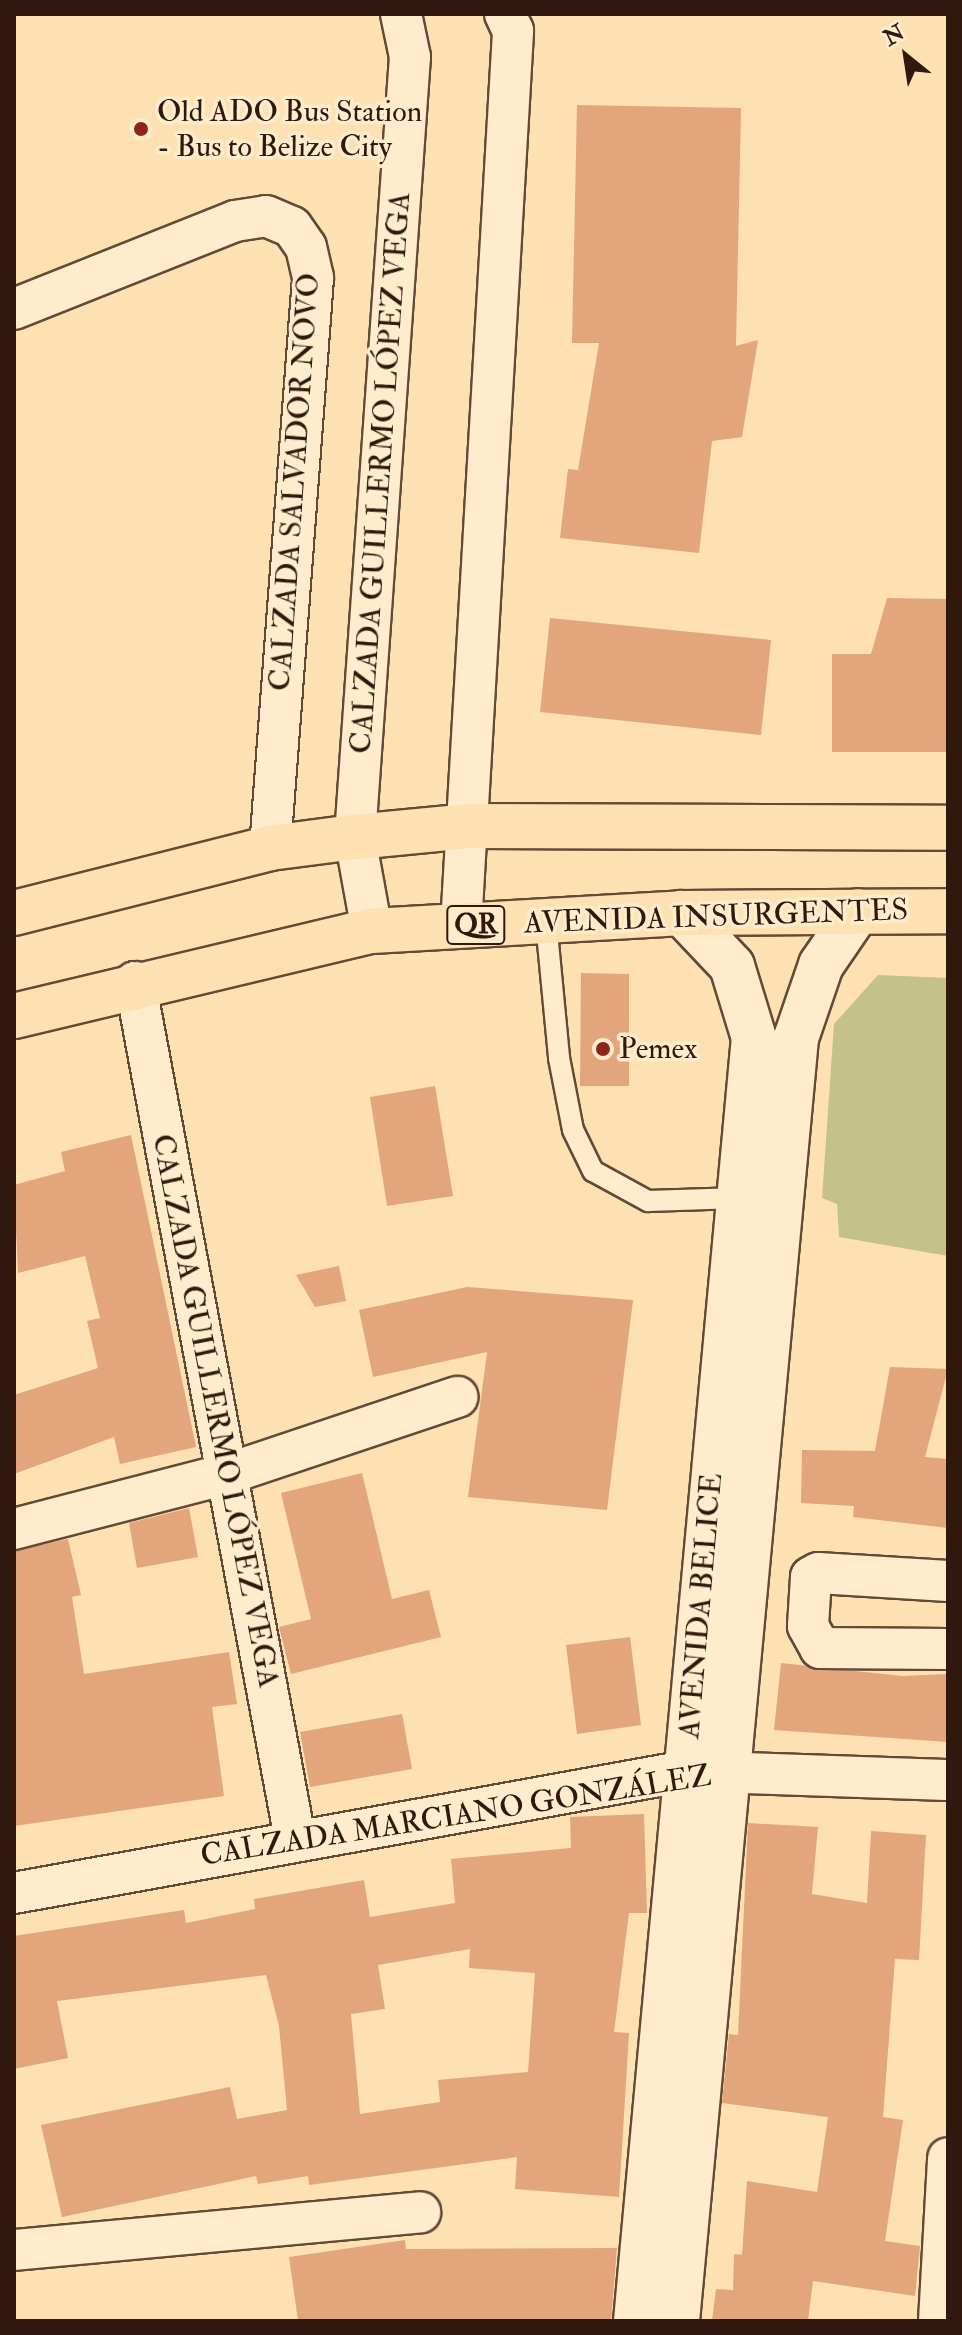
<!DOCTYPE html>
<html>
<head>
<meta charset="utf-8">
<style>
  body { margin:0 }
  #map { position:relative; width:962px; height:2335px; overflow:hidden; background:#fde1b2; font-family:"IM FELL Double Pica",serif }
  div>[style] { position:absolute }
  .green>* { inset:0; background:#c4c289 }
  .building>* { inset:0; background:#e2a57c }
  .roads { filter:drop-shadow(2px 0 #634a36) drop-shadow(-2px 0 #634a36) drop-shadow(0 2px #634a36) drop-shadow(0 -2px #634a36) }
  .service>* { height:20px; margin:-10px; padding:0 10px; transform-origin:10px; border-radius:10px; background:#feeccd }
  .minor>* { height:40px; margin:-20px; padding:0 20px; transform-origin:20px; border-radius:20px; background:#feeccd }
  .secondary>* { height:44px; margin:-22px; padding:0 22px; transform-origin:22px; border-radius:22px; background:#feeccd }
  .primary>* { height:44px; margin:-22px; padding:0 22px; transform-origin:22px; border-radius:22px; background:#fde1b2 }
  .dots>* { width:22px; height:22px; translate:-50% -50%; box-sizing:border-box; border:4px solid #feeccd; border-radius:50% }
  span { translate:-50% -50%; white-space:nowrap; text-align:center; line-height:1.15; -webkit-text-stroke:7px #feeccd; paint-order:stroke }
  .shield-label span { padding:2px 6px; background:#feeccd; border:2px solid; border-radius:6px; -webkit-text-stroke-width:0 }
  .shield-label { font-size:28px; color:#30180c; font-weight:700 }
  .poi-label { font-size:30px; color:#30180c }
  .left { translate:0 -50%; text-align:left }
  .street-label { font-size:30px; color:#30180c }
  .frame { position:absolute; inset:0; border:16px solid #30180c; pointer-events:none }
  .north { position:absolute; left:866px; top:16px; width:80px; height:80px; -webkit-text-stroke:6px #feeccd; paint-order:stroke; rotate:330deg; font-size:22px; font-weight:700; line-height:32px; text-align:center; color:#30180c }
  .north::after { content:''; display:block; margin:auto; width:28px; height:36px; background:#30180c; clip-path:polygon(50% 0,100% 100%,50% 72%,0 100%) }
</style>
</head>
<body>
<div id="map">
  <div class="green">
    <div style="clip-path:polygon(878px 975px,948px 978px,948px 1256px,839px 1237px,837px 1204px,822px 1198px,834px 1024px)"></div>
  </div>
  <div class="building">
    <div style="clip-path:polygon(577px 105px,741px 108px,736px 346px,758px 340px,742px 437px,712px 441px,699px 553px,560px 538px,568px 469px,578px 470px,599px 343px,572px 343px)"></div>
    <div style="clip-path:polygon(887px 598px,948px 599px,948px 752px,832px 752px,832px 654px,871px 654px)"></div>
    <div style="clip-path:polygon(550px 618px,771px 640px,761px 735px,540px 712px)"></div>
    <div style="clip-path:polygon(581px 973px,629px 974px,629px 1086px,580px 1086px)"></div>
    <div style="clip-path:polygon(435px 1086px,453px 1196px,387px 1206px,370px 1097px)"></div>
    <div style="clip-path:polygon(131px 1135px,196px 1447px,120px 1464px,114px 1437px,14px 1474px,14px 1395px,98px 1368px,87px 1321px,100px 1318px,85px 1256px,18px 1273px,14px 1185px,65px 1171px,61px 1152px)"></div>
    <div style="clip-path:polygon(339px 1266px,346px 1301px,315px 1307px,296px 1275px)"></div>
    <div style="clip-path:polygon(467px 1287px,633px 1300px,607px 1510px,468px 1497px,487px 1352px,373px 1377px,359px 1310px)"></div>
    <div style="clip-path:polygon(890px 1367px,948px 1369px,925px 1457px,948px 1459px,948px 1528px,853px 1517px,854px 1506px,801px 1503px,802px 1450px,875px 1451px)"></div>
    <div style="clip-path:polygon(362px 1473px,392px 1599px,429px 1590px,441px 1637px,291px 1674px,279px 1627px,311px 1619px,281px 1493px)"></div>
    <div style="clip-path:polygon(189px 1508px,198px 1557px,137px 1568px,129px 1523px)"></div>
    <div style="clip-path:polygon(68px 1539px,81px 1595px,72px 1597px,84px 1674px,229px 1652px,237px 1704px,212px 1707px,224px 1796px,14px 1826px,14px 1551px)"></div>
    <div style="clip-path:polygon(630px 1637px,641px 1725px,577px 1734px,566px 1645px)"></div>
    <div style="clip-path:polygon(781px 1663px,902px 1676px,948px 1674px,948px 1742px,774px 1730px)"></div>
    <div style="clip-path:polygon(402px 1714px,412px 1769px,310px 1787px,300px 1732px)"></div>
    <div style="clip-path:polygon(evenodd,644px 1814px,647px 1913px,629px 1913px,614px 2032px,629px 2033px,619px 2197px,515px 2189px,517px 2157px,309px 2185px,308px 2176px,258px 2184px,256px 2176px,62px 2217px,41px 2125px,230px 2087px,237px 2119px,287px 2110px,279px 2026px,266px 1975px,57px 2001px,68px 2058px,14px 2069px,14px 1936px,184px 1910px,186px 1923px,255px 1909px,254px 1899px,364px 1880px,370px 1917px,455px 1903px,451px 1859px,571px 1848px,570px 1817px,644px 1814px,470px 1949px,469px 1968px,535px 1973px,528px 2072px,438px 2080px,440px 2102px,360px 2114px,351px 2014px,385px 2009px,378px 1965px,470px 1949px)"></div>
    <div style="clip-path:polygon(748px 1823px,818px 1827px,812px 1894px,867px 1903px,871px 1831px,926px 1835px,919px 1960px,895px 1959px,883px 2117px,903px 2120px,885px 2241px,920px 2246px,915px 2296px,813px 2281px,808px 2321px,712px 2321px,716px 2289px,733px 2290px,734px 2254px,742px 2255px,747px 2181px,817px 2192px,828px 2117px,722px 2103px,729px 2034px,738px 2035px)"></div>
    <div style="clip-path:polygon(405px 2240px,406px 2249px,617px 2248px,611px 2321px,298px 2321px,289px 2257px)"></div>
  </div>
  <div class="roads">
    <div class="service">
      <div style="left:546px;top:922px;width:137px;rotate:84.5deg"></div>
      <div style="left:559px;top:1058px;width:73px;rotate:79deg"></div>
      <div style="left:573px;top:1130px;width:46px;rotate:64deg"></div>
      <div style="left:593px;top:1171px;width:63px;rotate:28.6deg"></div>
      <div style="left:648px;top:1201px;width:91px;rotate:-1.9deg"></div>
    </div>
    <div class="minor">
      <div style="left:14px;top:309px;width:238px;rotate:-21.7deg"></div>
      <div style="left:235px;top:221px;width:31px;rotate:-9deg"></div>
      <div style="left:266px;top:216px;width:28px;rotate:23deg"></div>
      <div style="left:292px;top:227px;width:24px;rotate:55deg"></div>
      <div style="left:306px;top:247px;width:32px;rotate:77deg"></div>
      <div style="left:313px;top:278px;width:572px;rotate:94.31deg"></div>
      <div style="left:461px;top:926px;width:897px;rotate:-86.67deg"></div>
      <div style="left:513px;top:31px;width:19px;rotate:-115deg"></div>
      <div style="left:372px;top:931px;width:96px;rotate:-100.3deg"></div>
      <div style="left:355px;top:837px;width:782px;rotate:-85.97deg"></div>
      <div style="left:410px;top:57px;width:44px;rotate:-101.8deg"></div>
      <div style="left:135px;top:982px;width:872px;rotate:79.42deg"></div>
      <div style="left:14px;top:1529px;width:220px;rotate:-14.5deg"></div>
      <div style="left:227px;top:1474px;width:243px;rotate:-18.5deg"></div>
      <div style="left:948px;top:1581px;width:130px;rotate:-176.5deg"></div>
      <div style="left:818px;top:1573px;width:8px;rotate:150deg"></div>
      <div style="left:811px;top:1577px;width:49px;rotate:93.5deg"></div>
      <div style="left:808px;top:1626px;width:25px;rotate:61deg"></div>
      <div style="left:820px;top:1648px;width:128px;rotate:0.4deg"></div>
      <div style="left:14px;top:1893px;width:683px;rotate:-10.29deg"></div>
      <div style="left:686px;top:1771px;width:262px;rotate:2deg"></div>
      <div style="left:14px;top:2250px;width:408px;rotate:-5.3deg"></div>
      <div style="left:939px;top:2321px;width:163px;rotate:-86.8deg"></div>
    </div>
    <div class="secondary">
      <div style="left:636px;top:2321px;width:1288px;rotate:-84.75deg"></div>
      <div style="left:754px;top:1038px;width:75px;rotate:-107deg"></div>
      <div style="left:732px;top:966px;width:73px;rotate:-133.3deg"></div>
      <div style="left:677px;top:2321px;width:1289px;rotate:-84.7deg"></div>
      <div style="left:796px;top:1038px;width:77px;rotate:-71.1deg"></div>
      <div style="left:821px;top:965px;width:65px;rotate:-55.6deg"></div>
    </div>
    <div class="primary">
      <div style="left:14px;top:913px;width:264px;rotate:-14.2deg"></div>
      <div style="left:270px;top:848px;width:86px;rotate:-7.4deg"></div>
      <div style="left:355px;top:837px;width:116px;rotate:-5.5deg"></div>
      <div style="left:470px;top:826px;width:478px;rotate:0.2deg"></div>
      <div style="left:14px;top:1016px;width:368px;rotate:-13.4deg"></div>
      <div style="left:372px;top:931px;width:311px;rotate:-3.3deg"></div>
      <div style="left:682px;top:913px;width:266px;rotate:-0.4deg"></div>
    </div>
  </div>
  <div class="dots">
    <div style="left:141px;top:129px;background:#8f2418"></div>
    <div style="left:603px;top:1049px;background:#8f2418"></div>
  </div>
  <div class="shield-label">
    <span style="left:476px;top:925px">QR</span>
  </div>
  <div class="poi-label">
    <span class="left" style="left:157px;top:129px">Old ADO Bus Station<br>- Bus to Belize City</span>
    <span class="left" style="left:619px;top:1049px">Pemex</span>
  </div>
  <div class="street-label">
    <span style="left:381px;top:473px;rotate:-86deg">CALZADA GUILLERMO LÓPEZ VEGA</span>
    <span style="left:295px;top:482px;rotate:-86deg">CALZADA SALVADOR NOVO</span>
    <span style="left:716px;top:917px;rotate:-2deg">AVENIDA INSURGENTES</span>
    <span style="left:215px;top:1411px;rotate:79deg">CALZADA GUILLERMO LÓPEZ VEGA</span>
    <span style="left:701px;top:1606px;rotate:-85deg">AVENIDA BELICE</span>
    <span style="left:456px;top:1816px;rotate:-9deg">CALZADA MARCIANO GONZÁLEZ</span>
  </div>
  <div class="frame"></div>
  <div class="north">N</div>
</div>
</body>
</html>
